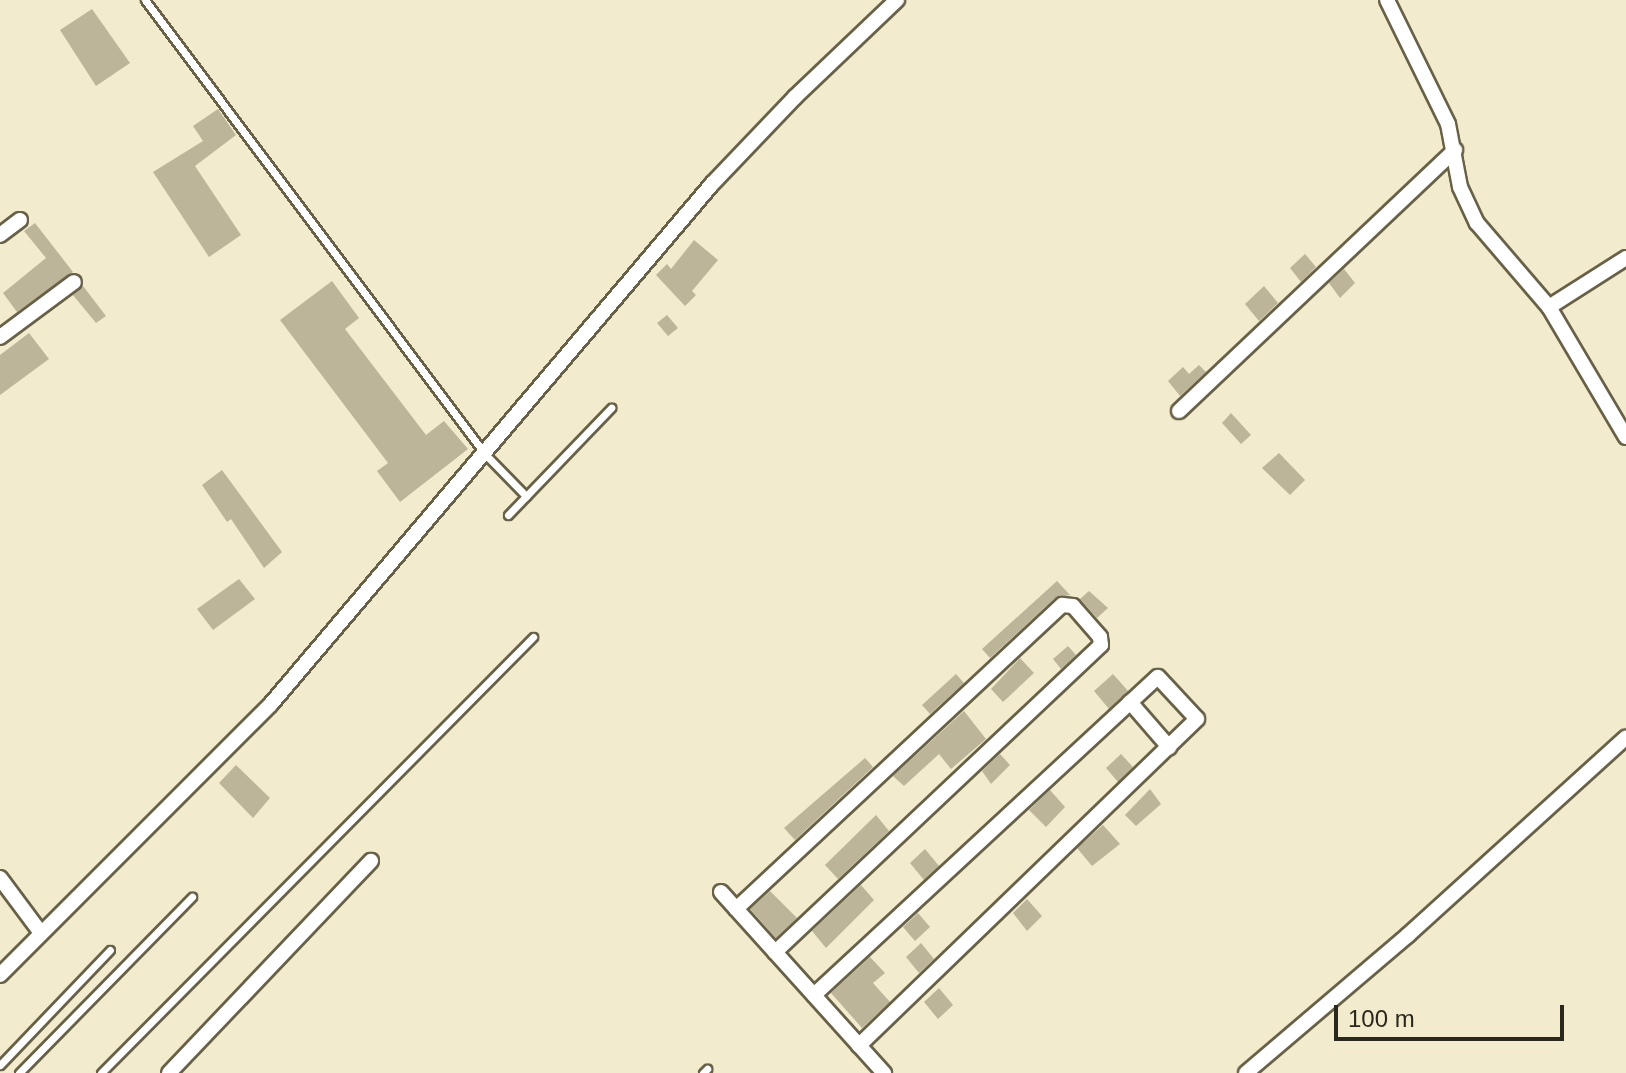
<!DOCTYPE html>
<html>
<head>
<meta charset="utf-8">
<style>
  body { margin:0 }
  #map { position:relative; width:1626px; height:1073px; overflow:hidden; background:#f2ebcd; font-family:Arial,sans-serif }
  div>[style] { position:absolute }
  .building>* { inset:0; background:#bcb599 }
  .roads { filter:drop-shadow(2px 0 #686148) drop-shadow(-2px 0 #686148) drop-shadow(0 2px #686148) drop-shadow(0 -2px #686148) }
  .service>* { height:7px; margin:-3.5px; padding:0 3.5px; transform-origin:3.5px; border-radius:3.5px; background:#fff }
  .minor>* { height:14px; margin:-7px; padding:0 7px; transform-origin:7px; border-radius:7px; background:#fff }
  span { translate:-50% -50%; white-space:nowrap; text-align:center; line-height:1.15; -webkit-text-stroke:8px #f2ebcd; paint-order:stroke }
  .scale { position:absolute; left:1334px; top:1005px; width:230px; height:36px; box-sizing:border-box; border:4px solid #2a271c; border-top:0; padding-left:10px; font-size:24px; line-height:28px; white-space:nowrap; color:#2a271c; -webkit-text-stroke:6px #f2ebcd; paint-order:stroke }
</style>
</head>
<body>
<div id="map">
  <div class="building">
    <div style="clip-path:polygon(92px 9px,130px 63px,96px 86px,60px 30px)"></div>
    <div style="clip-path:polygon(218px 109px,236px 135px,195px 166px,241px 235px,209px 257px,153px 172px,203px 141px,193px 126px)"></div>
    <div style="clip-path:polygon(35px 223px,73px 272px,17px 312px,3px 293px,46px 258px,24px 231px)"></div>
    <div style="clip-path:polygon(694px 240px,718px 260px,692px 291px,696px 295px,685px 306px,656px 275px,667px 264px,671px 269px)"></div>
    <div style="clip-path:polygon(1305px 254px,1316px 267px,1301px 282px,1290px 268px)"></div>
    <div style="clip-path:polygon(1344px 269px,1355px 283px,1340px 298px,1329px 283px)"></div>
    <div style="clip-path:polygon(332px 281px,359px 318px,345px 329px,426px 435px,444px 421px,468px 449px,400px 502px,377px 471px,388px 463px,280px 320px)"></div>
    <div style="clip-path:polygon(83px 286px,106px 316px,96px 323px,73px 295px)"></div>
    <div style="clip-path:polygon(1264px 286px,1278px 303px,1259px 321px,1245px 304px)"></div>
    <div style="clip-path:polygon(667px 315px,678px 328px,668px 336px,657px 323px)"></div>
    <div style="clip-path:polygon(29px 333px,49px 359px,0 395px,0 355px)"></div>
    <div style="clip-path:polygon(1199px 365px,1206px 372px,1180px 396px,1168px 381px,1183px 367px,1189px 374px)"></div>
    <div style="clip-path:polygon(1231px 413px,1251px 435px,1241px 444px,1222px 423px)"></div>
    <div style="clip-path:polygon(1279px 453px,1305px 480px,1290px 495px,1262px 468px)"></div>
    <div style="clip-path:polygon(222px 470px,282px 552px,264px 568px,231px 519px,227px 522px,202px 485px)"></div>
    <div style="clip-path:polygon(239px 579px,255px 599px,213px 630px,197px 609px)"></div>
    <div style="clip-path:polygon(1057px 581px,1070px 595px,1055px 598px,990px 658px,982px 649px)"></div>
    <div style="clip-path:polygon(1089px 591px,1108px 608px,1097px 618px,1080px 599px)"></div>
    <div style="clip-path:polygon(1068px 646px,1076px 655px,1061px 669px,1053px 659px)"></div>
    <div style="clip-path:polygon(1020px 658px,1034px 673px,1003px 702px,991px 689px)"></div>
    <div style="clip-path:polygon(956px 674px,964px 683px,930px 714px,922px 705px)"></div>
    <div style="clip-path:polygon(1113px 674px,1128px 691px,1109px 709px,1094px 691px)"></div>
    <div style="clip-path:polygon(964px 711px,986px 739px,951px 769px,939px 754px,904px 786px,893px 776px)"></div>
    <div style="clip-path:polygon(1000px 754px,1010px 765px,991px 784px,982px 771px)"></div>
    <div style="clip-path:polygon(1121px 754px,1133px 767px,1118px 782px,1106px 768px)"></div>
    <div style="clip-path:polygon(865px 758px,873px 767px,795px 840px,784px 828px)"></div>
    <div style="clip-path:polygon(236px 765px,270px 798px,253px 818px,219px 783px)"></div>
    <div style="clip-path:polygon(1150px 789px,1161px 804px,1136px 826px,1125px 815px)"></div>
    <div style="clip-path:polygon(1050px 790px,1065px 807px,1046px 827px,1029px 810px)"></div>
    <div style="clip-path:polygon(876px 815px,889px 831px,838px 879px,825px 865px)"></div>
    <div style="clip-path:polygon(1103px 825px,1120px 844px,1092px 866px,1077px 848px)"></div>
    <div style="clip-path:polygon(925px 849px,939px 866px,924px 880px,910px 863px)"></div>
    <div style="clip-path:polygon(861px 885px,874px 900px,826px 948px,812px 931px)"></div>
    <div style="clip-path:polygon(770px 891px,797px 918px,776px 938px,750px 909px)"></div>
    <div style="clip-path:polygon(1027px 899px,1042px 916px,1027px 931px,1013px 913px)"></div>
    <div style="clip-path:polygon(918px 913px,930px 927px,915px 941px,903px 927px)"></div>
    <div style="clip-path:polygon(921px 943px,934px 959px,919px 973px,906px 957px)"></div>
    <div style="clip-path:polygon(870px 957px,885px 973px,873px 983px,890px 1002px,862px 1028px,831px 993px)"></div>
    <div style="clip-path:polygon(939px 988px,953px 1005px,938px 1019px,924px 1002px)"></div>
  </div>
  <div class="roads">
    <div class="service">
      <div style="left:145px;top:0;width:567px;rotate:53.17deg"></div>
      <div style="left:485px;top:454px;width:59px;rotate:45.7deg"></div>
      <div style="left:508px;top:515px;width:149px;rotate:-46.1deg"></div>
      <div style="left:0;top:1065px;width:159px;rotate:-46.3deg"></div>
      <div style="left:19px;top:1073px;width:247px;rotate:-45.5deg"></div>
      <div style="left:101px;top:1073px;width:614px;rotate:-45.26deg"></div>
      <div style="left:703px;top:1073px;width:6px;rotate:-45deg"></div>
    </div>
    <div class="minor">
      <div style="left:1387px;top:0;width:138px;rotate:63.8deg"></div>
      <div style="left:1448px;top:124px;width:64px;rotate:79.2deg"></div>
      <div style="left:1460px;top:187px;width:40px;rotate:65deg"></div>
      <div style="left:1477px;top:223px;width:111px;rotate:49.4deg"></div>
      <div style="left:1549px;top:307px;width:151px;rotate:59.4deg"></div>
      <div style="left:0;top:235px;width:25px;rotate:-37deg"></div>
      <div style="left:1549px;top:307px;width:91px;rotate:-32.5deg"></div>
      <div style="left:0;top:337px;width:92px;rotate:-36.6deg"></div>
      <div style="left:1179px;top:411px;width:380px;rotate:-43.4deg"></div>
      <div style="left:1130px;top:702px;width:60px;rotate:49.1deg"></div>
      <div style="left:0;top:878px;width:69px;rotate:53.3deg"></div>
      <div style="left:721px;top:892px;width:244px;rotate:48deg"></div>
      <div style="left:736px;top:909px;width:446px;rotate:-43deg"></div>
      <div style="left:1062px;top:605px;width:11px;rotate:5deg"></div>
      <div style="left:1073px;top:606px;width:41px;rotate:48.9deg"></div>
      <div style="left:1100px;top:637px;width:8px;rotate:83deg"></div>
      <div style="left:1101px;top:645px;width:448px;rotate:136.7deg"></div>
      <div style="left:0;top:975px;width:383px;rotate:-45deg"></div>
      <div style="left:271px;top:704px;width:682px;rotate:-49.7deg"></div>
      <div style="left:712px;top:184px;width:120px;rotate:-46.3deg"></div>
      <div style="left:795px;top:97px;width:141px;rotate:-43.6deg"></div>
      <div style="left:814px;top:995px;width:468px;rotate:-42.8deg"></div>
      <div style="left:1158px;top:677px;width:57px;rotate:47.1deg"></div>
      <div style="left:1197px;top:719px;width:470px;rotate:136deg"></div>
      <div style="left:169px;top:1073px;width:293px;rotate:-46.4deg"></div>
      <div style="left:1246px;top:1073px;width:213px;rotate:-40.4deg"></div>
      <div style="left:1408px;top:935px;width:294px;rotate:-42.2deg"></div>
    </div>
  </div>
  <div class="scale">100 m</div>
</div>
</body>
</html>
